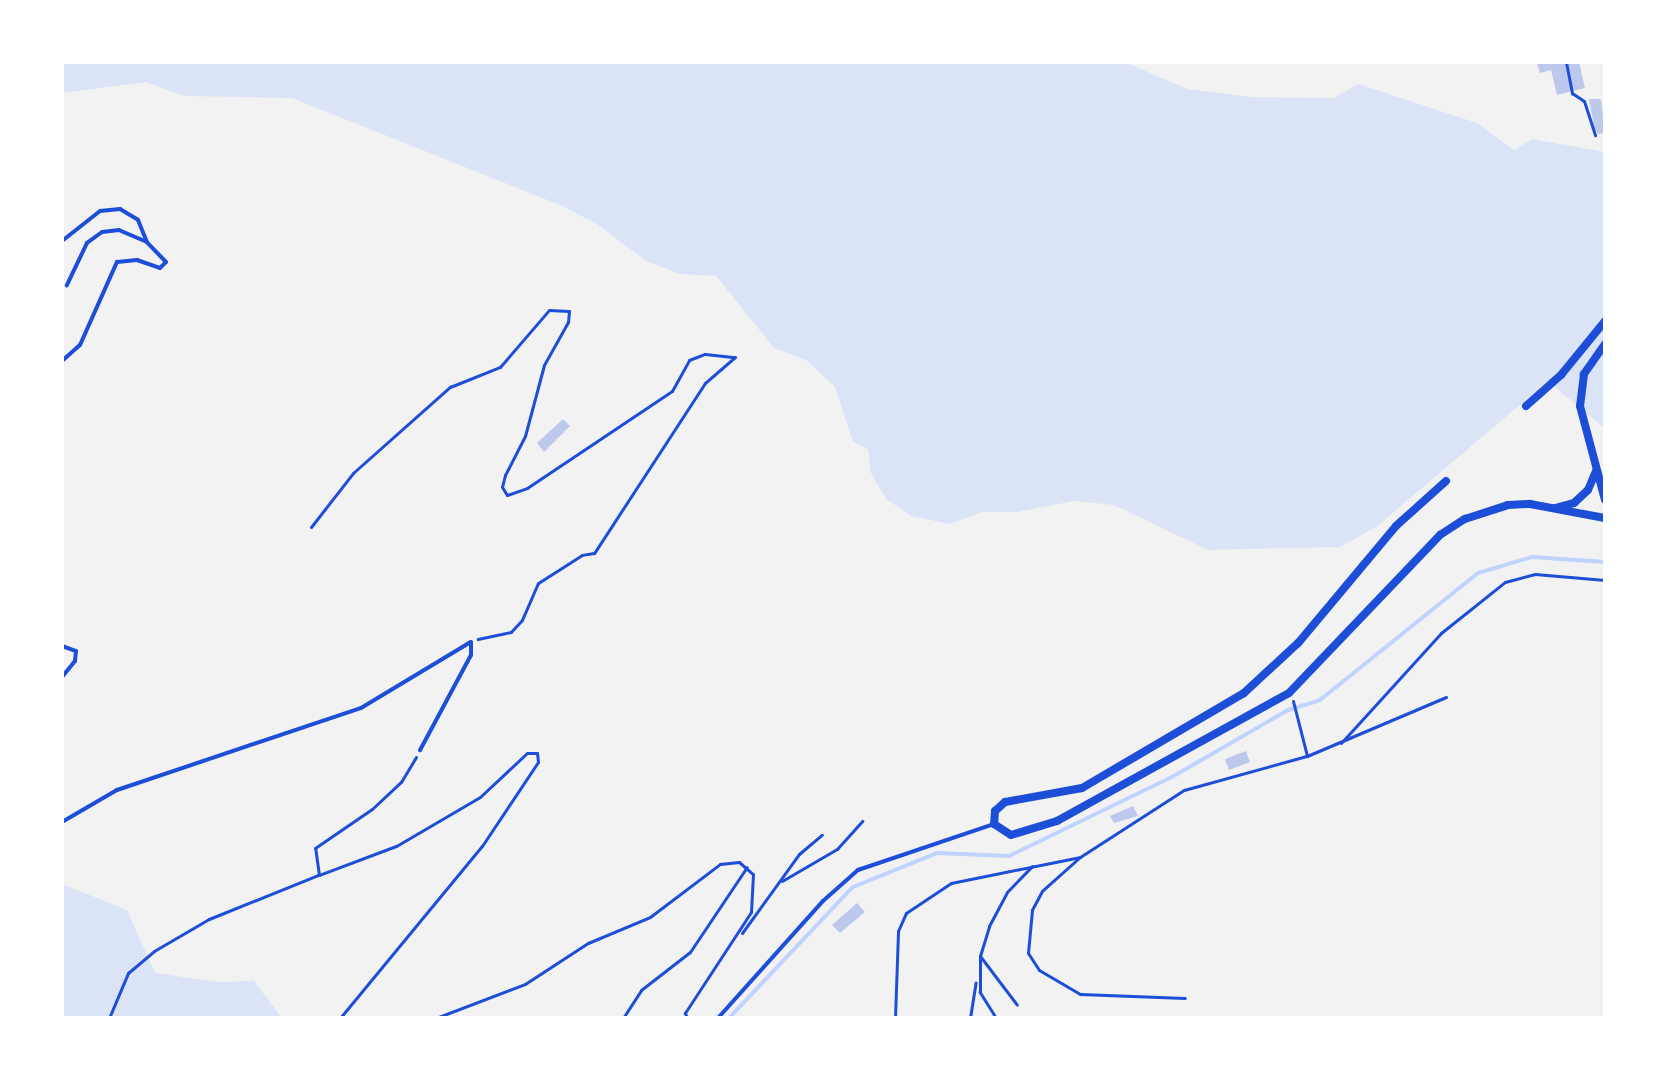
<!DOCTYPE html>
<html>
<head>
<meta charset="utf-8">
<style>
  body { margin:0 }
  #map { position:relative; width:1667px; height:1080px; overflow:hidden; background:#f2f2f2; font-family:Overpass,sans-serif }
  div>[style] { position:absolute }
  .green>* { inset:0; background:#dbe4f7 }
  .stream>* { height:4px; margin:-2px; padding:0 2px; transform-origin:2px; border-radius:2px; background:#bfd3fe }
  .building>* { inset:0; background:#bdc9ec }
  .path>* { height:3px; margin:-1.5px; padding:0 1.5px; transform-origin:1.5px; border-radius:1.5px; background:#1d4ed8 }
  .service>* { height:4px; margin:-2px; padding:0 2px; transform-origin:2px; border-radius:2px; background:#1d4ed8 }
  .minor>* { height:8px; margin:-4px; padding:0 4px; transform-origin:4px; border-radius:4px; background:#1d4ed8 }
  span { translate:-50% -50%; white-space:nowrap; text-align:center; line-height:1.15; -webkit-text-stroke:8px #fff; paint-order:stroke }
  .frame { position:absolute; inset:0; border:64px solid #fff; pointer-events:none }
</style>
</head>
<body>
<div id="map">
  <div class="green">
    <div style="clip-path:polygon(62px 62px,1125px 62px,1187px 89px,1251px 97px,1334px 98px,1358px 84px,1477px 123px,1514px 150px,1532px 139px,1605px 152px,1605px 429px,1548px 381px,1376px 527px,1340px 547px,1208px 550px,1114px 505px,1074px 501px,1017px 512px,982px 512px,950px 524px,911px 516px,886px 499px,871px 473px,868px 449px,853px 442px,835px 387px,806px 360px,774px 348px,716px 276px,680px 274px,646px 261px,597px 224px,560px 205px,292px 98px,184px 96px,146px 82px,62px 93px)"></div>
    <div style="clip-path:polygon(62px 884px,127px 910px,155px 973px,217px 982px,254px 981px,282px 1018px,62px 1018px)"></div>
  </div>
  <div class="stream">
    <div style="left:729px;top:1018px;width:180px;rotate:-46.6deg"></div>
    <div style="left:853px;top:887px;width:91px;rotate:-22deg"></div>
    <div style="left:937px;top:853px;width:72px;rotate:2.4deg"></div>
    <div style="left:1009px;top:856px;width:181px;rotate:-25.9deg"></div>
    <div style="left:1172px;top:777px;width:134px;rotate:-30deg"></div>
    <div style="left:1288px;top:710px;width:34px;rotate:-17deg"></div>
    <div style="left:1320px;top:700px;width:203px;rotate:-38.8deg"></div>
    <div style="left:1478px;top:573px;width:56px;rotate:-16.5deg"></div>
    <div style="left:1532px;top:557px;width:73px;rotate:3.9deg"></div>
  </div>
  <div class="building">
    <div style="clip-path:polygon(1579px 62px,1585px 88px,1557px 95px,1551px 70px,1540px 73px,1537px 63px)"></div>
    <div style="clip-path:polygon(1589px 99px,1601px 99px,1605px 133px,1598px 134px,1594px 127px)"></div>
    <div style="clip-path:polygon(563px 419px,570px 426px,544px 452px,537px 443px)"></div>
    <div style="clip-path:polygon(1246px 751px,1250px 762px,1229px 770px,1225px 759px)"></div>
    <div style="clip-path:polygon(1133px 806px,1138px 816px,1114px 823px,1110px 816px)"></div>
    <div style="clip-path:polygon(857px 903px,865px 912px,840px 933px,832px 925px)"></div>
  </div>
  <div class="path">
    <div style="left:1566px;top:62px;width:32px;rotate:79deg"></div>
    <div style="left:1572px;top:93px;width:14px;rotate:34deg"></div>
    <div style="left:1584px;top:101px;width:36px;rotate:72deg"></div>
    <div style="left:311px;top:527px;width:68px;rotate:-52.1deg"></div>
    <div style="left:353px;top:473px;width:130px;rotate:-41.6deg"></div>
    <div style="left:450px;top:387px;width:54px;rotate:-21.8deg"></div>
    <div style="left:500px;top:367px;width:75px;rotate:-49.3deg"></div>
    <div style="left:549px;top:310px;width:20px;rotate:3deg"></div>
    <div style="left:569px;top:311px;width:11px;rotate:95deg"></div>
    <div style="left:568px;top:322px;width:49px;rotate:119.2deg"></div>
    <div style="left:544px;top:365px;width:73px;rotate:105deg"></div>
    <div style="left:525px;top:436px;width:44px;rotate:117.1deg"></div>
    <div style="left:505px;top:475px;width:12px;rotate:104deg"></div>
    <div style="left:502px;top:487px;width:9px;rotate:58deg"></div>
    <div style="left:507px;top:495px;width:21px;rotate:-19deg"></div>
    <div style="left:527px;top:488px;width:174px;rotate:-33.8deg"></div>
    <div style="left:672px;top:391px;width:35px;rotate:-61deg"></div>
    <div style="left:689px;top:360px;width:17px;rotate:-21deg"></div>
    <div style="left:705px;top:354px;width:30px;rotate:6deg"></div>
    <div style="left:735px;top:357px;width:40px;rotate:139deg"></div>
    <div style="left:705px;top:383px;width:203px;rotate:123.1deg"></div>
    <div style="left:594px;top:553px;width:12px;rotate:171deg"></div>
    <div style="left:582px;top:555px;width:52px;rotate:147.5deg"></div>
    <div style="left:538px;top:583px;width:40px;rotate:113.4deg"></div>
    <div style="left:522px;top:620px;width:16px;rotate:133deg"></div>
    <div style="left:511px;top:632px;width:34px;rotate:168deg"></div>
    <div style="left:1293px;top:701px;width:57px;rotate:75.7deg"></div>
    <div style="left:1307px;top:756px;width:151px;rotate:-23deg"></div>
    <div style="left:1341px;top:743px;width:149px;rotate:-47.7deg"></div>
    <div style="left:1441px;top:633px;width:82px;rotate:-38.6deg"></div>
    <div style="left:1505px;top:582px;width:31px;rotate:-15deg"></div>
    <div style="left:1535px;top:574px;width:70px;rotate:4.9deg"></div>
    <div style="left:1080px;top:857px;width:51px;rotate:138.2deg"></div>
    <div style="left:1042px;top:891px;width:21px;rotate:118deg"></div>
    <div style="left:1032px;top:910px;width:43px;rotate:95.3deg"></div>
    <div style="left:1028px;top:953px;width:20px;rotate:57deg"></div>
    <div style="left:1039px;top:970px;width:48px;rotate:30.3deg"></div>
    <div style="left:1080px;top:994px;width:105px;rotate:2.2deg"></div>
    <div style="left:782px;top:881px;width:64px;rotate:-30.2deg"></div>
    <div style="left:837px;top:849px;width:38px;rotate:-48deg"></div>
    <div style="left:742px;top:933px;width:97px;rotate:-54.2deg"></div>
    <div style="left:799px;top:854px;width:30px;rotate:-40deg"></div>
    <div style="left:980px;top:956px;width:61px;rotate:52.9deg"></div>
    <div style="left:109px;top:1018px;width:49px;rotate:-67.1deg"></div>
    <div style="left:128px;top:973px;width:34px;rotate:-40deg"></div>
    <div style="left:154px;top:951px;width:64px;rotate:-30.2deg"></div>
    <div style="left:209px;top:919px;width:118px;rotate:-22deg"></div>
    <div style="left:340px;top:1018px;width:223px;rotate:-50.5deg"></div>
    <div style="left:482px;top:846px;width:101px;rotate:-56.3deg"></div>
    <div style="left:538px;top:762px;width:9px;rotate:-96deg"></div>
    <div style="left:537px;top:753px;width:10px;rotate:180deg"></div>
    <div style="left:527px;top:753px;width:64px;rotate:136.9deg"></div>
    <div style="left:480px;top:797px;width:97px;rotate:149.7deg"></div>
    <div style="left:396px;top:846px;width:82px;rotate:159.4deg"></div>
    <div style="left:319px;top:875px;width:27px;rotate:-98deg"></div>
    <div style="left:315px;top:848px;width:69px;rotate:-34.4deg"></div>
    <div style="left:372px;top:809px;width:40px;rotate:-43deg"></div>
    <div style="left:401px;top:782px;width:29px;rotate:-59deg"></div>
    <div style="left:436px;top:1018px;width:95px;rotate:-20.9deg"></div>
    <div style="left:525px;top:984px;width:75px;rotate:-33.1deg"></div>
    <div style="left:588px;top:943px;width:67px;rotate:-22.8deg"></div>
    <div style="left:650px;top:917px;width:88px;rotate:-37.1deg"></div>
    <div style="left:720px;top:864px;width:19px;rotate:-6deg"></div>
    <div style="left:739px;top:862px;width:18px;rotate:41deg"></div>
    <div style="left:753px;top:874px;width:38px;rotate:93deg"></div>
    <div style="left:751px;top:912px;width:121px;rotate:123.2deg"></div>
    <div style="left:685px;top:1013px;width:5px;rotate:68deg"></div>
    <div style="left:623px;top:1018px;width:33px;rotate:-57deg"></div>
    <div style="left:641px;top:990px;width:62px;rotate:-37.8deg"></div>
    <div style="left:690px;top:952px;width:102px;rotate:-56.2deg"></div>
    <div style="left:895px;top:1018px;width:87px;rotate:-88deg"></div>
    <div style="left:898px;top:931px;width:20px;rotate:-66deg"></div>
    <div style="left:906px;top:913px;width:54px;rotate:-33.7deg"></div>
    <div style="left:951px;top:883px;width:132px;rotate:-11.4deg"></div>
    <div style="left:1080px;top:857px;width:124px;rotate:-32.8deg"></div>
    <div style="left:1184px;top:790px;width:128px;rotate:-15.5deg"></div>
    <div style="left:970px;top:1018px;width:36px;rotate:-81deg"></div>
    <div style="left:996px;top:1018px;width:31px;rotate:-122deg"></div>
    <div style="left:980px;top:992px;width:36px;rotate:-90deg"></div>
    <div style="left:980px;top:956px;width:31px;rotate:-73deg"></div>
    <div style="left:989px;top:926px;width:38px;rotate:-62deg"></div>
    <div style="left:1007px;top:892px;width:36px;rotate:-46deg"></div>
  </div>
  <div class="service">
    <div style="left:62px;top:241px;width:48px;rotate:-38.3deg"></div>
    <div style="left:100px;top:211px;width:20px;rotate:-6deg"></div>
    <div style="left:120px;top:209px;width:21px;rotate:31deg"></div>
    <div style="left:138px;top:220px;width:24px;rotate:68deg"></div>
    <div style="left:62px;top:361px;width:24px;rotate:-42deg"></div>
    <div style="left:80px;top:345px;width:91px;rotate:-66deg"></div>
    <div style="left:117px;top:262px;width:20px;rotate:-6deg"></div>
    <div style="left:137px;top:260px;width:24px;rotate:19deg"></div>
    <div style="left:160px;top:268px;width:8px;rotate:-45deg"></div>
    <div style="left:166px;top:262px;width:28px;rotate:-134deg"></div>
    <div style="left:147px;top:242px;width:30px;rotate:-157deg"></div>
    <div style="left:119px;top:230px;width:17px;rotate:173deg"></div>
    <div style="left:102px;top:232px;width:19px;rotate:144deg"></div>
    <div style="left:87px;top:243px;width:47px;rotate:115.5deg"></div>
    <div style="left:62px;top:646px;width:15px;rotate:20deg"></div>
    <div style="left:76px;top:651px;width:10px;rotate:96deg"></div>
    <div style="left:75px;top:661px;width:21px;rotate:129deg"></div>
    <div style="left:62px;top:822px;width:64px;rotate:-30.2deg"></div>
    <div style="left:117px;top:790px;width:257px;rotate:-18.6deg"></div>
    <div style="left:361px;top:708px;width:128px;rotate:-31deg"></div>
    <div style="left:471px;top:642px;width:13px;rotate:90deg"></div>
    <div style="left:471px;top:655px;width:108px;rotate:118.2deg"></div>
    <div style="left:718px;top:1018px;width:157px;rotate:-48.1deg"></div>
    <div style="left:823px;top:901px;width:47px;rotate:-41.5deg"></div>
    <div style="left:858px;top:870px;width:144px;rotate:-18.7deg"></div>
  </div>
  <div class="minor">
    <div style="left:1605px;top:344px;width:37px;rotate:125deg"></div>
    <div style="left:1584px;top:374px;width:32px;rotate:97deg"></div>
    <div style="left:1580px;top:406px;width:97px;rotate:75.1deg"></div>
    <div style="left:1526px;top:406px;width:47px;rotate:-41.5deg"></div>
    <div style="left:1561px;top:375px;width:70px;rotate:-50.8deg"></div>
    <div style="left:1446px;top:481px;width:67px;rotate:138deg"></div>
    <div style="left:1396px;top:526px;width:153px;rotate:129.9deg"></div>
    <div style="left:1298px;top:643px;width:74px;rotate:137.2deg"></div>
    <div style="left:1244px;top:693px;width:188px;rotate:149.6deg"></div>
    <div style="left:1082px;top:788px;width:78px;rotate:169.7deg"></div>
    <div style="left:1005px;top:802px;width:13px;rotate:138deg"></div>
    <div style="left:995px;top:811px;width:13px;rotate:94deg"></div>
    <div style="left:994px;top:824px;width:20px;rotate:33deg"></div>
    <div style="left:1011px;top:835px;width:48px;rotate:-16.9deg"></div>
    <div style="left:1057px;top:821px;width:265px;rotate:-28.9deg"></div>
    <div style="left:1289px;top:693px;width:219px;rotate:-46.3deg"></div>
    <div style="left:1440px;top:535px;width:30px;rotate:-33deg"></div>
    <div style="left:1465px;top:519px;width:45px;rotate:-18deg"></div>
    <div style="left:1508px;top:505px;width:22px;rotate:-3deg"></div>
    <div style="left:1530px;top:504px;width:76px;rotate:10.6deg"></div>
    <div style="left:1555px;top:508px;width:20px;rotate:-15deg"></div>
    <div style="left:1574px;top:503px;width:19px;rotate:-43deg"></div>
    <div style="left:1588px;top:490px;width:21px;rotate:-67deg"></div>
  </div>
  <div class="frame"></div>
</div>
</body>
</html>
